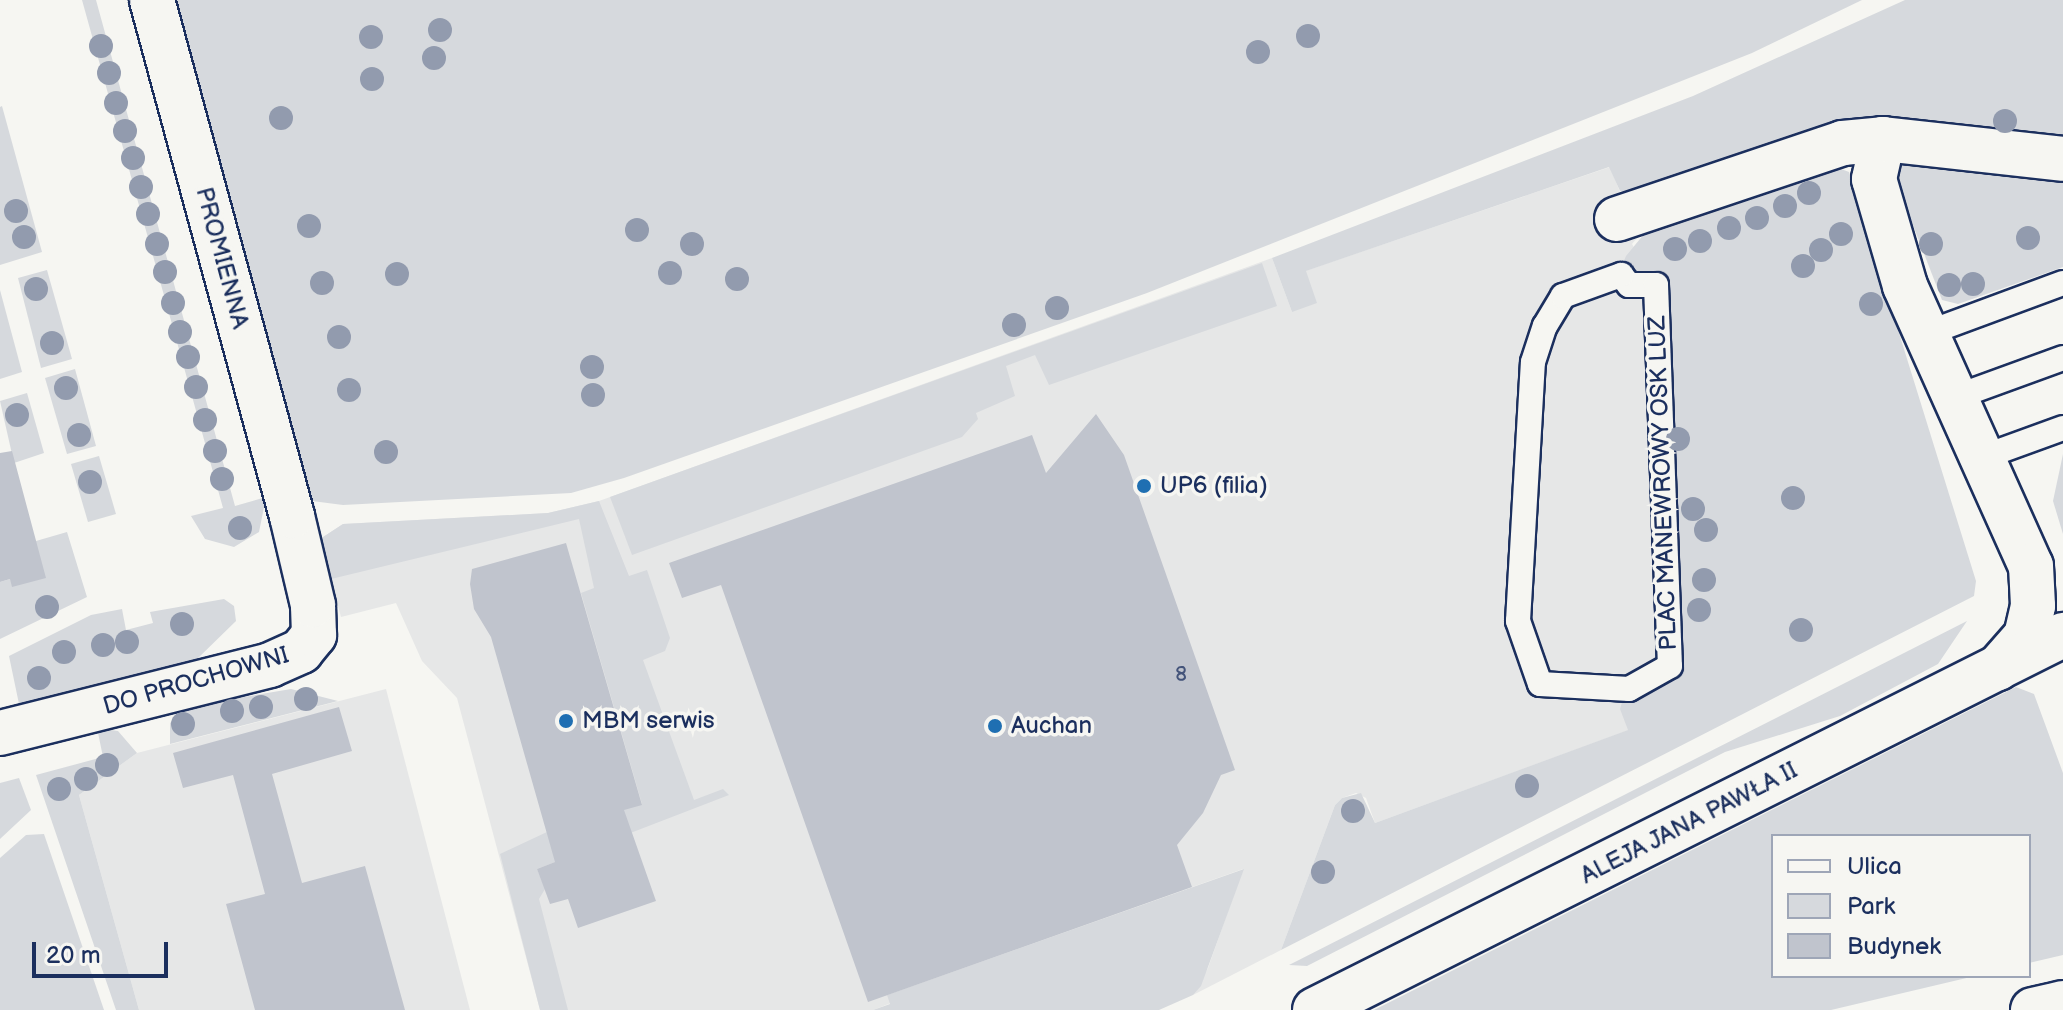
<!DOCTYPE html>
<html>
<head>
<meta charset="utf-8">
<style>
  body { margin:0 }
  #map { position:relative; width:2063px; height:1010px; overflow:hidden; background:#f6f6f2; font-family:"Balsamiq Sans",sans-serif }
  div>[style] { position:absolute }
  .built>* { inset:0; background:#e6e7e7 }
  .green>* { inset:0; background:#d6d9dd }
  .building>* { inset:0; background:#c0c4cd }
  .roads { filter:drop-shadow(2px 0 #1b2f5e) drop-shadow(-2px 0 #1b2f5e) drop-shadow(0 2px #1b2f5e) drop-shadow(0 -2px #1b2f5e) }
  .lane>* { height:24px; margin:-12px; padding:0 12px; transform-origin:12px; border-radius:12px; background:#f6f6f2 }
  .street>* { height:44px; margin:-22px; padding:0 22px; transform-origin:22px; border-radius:22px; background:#f6f6f2 }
  .primary>* { height:44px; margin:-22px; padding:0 22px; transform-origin:22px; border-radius:22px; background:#f6f6f2 }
  .trees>* { width:24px; height:24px; margin:-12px; border-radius:50%; background:#929bae }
  .dots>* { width:22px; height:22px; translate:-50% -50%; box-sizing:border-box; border:4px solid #f6f6f2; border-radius:50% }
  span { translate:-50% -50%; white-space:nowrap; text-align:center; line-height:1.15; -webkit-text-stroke:7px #f6f6f2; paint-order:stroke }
  .number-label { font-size:20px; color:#44547a }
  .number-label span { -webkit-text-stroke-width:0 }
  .street-label { font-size:24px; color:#1b2f5e }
  .poi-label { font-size:24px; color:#1b2f5e }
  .left { translate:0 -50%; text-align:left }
  .legend { position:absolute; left:1771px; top:834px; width:260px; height:144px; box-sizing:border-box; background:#f6f6f2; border:2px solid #9ea6b7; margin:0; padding:10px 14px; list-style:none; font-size:24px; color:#1b2f5e }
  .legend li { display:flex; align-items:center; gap:16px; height:40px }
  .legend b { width:40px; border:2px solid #9ea6b7 }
  .scale { position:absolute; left:32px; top:942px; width:136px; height:36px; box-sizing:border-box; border:4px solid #1b2f5e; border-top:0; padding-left:10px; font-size:24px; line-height:28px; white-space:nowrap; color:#1b2f5e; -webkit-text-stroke:6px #f6f6f2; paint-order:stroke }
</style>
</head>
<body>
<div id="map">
  <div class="built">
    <div style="clip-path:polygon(1610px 167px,1638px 237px,1632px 244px,1656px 285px,1670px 666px,1629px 730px,1375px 823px,1366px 798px,1356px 793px,1342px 798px,1335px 805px,1281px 950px,1193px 995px,1208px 968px,1243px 869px,888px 995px,891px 1003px,873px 1010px,540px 1010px,457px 698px,422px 661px,396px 603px,341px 617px,320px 539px,343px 524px,548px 513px,599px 501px,1272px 258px,1292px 312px,1305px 271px)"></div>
    <div style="clip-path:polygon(386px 689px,470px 1010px,139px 1010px,79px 795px,137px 753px)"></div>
  </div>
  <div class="green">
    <div style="clip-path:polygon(82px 0,96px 0,235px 506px,266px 497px,259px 532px,234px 547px,205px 539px,191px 516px,223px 508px)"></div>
    <div style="clip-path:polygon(172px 0,1862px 0,1752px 53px,1147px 293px,624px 478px,571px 493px,343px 505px,312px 501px)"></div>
    <div style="clip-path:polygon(1905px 0,2063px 0,2063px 147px,1879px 128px,1627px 193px,1620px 191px,1609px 167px,1306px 271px,1317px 303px,1292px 312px,1272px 258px,1693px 96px)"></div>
    <div style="clip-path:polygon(2px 106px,42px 252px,0 265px,0 107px)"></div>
    <div style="clip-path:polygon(1900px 161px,2063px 170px,2063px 267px,1958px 304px,1942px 300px,1897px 184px)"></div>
    <div style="clip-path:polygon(1836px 167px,1849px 172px,1976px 581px,1974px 596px,1281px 950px,1335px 805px,1342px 798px,1361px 793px,1375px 823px,1628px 730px,1620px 709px,1623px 699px,1658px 669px,1656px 286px,1620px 270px,1626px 256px,1649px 228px)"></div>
    <div style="clip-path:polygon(1262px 263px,1277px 306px,1049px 385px,1035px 355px,1006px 366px,1015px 396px,976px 413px,978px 419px,962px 437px,632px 555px,610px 497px)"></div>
    <div style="clip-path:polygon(47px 270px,72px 359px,41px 368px,18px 278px)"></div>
    <div style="clip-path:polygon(0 290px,22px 372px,0 379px)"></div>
    <div style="clip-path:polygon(75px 369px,96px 446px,67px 454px,45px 378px)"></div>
    <div style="clip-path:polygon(27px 393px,44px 453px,14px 463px,0 401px)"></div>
    <div style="clip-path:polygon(2063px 454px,2063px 534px,2053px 501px)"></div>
    <div style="clip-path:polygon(99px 456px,116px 514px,88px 522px,71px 464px)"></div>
    <div style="clip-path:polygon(599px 501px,629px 576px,647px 570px,670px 638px,665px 651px,643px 660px,694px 800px,723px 789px,729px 795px,537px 869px,545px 889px,539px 899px,568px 1010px,540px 1010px,500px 854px,547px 832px,642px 804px,581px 593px,594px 588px,579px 519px,331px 579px,320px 539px,343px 524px,548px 513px)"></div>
    <div style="clip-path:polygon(67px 532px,87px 597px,0 639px,0 582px,10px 579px,36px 541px)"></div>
    <div style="clip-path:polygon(224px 599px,234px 606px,236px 621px,194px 662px,19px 704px,9px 656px,91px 615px,122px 609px,126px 630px,153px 623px,150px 612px)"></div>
    <div style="clip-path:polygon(1967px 621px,1938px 664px,1840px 716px,1725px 752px,1307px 966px,1289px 965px)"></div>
    <div style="clip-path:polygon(2016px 687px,2034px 694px,2063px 773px,2063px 955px,2029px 963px,2029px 836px,1773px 836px,1773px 976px,1975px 976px,1831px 1010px,1374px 1010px)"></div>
    <div style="clip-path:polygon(291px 689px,338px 701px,170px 744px,170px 723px,192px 706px)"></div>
    <div style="clip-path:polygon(97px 728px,118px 731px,137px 753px,79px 795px,139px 1010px,116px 1010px,36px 775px,103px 757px)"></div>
    <div style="clip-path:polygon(19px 778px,31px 810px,0 839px,0 783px)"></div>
    <div style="clip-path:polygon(44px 834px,104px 1010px,0 1010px,0 858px,26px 835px)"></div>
    <div style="clip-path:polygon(1244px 869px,1201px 986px,1193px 995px,1159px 1010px,873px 1010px,890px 1004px,887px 995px)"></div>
  </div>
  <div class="building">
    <div style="clip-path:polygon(1096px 414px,1124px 455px,1235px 770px,1221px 775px,1203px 813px,1177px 845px,1192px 887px,868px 1002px,721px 585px,682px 598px,669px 563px,1032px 435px,1046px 473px)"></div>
    <div style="clip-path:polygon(12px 451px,46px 578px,12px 587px,10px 579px,0 582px,0 453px)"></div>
    <div style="clip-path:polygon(566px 543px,642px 805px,624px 810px,656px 901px,578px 928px,568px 899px,550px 904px,537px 869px,555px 862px,491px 637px,474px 609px,470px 584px,472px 569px)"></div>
    <div style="clip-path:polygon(339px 707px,352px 751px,272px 774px,302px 883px,365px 866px,405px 1010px,255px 1010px,226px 904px,265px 894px,233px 775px,183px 788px,173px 753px)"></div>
  </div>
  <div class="roads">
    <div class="lane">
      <div style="left:1621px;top:275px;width:13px;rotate:51deg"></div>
      <div style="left:1629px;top:285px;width:27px"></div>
      <div style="left:1656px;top:285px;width:381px;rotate:87.9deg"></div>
      <div style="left:1670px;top:666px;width:47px;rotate:150.7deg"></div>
      <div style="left:1629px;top:689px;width:89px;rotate:-176.8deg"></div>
      <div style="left:1540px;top:684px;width:67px;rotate:-109.2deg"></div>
      <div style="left:1518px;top:621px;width:259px;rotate:-86.7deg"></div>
      <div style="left:1533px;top:362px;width:38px;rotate:-72deg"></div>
      <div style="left:1545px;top:326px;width:35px;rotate:-59deg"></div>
      <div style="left:1563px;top:296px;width:62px;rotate:-19.9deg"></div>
      <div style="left:1925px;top:334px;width:147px;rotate:-20.3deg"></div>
      <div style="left:1956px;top:397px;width:114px;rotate:-20deg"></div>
      <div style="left:1986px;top:456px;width:82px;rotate:-20deg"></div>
    </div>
    <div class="street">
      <div style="left:1883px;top:139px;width:41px;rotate:102.7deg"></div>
      <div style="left:1874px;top:179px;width:111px;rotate:73.8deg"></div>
      <div style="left:1905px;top:286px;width:307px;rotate:65.8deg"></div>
      <div style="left:2031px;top:566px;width:40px;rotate:87.1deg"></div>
      <div style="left:2033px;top:606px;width:31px;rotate:103deg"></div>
      <div style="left:2026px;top:636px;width:43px;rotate:131.2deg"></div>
      <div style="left:1617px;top:219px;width:238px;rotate:-18.6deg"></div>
      <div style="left:1843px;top:143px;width:40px;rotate:-5.7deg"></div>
      <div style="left:1883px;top:139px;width:181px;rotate:6.3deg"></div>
      <div style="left:0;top:733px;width:278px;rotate:-14.1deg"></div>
      <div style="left:270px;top:665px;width:34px;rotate:-24deg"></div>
      <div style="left:301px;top:651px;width:21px;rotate:-51deg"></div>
      <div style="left:314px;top:635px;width:30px;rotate:-92deg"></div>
      <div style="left:313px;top:605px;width:91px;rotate:-103.3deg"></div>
      <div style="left:292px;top:516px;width:535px;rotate:-105.18deg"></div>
    </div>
    <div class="primary">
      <div style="left:1315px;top:1010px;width:837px;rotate:-26.63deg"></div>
      <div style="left:2033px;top:1010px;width:31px;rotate:-13deg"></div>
    </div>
  </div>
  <div class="trees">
    <div style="left:440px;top:30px"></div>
    <div style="left:1308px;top:36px"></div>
    <div style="left:371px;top:37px"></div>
    <div style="left:101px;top:46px"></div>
    <div style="left:1258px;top:52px"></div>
    <div style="left:434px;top:58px"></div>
    <div style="left:109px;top:73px"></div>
    <div style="left:372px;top:79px"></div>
    <div style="left:116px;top:103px"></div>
    <div style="left:281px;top:118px"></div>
    <div style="left:2005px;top:121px"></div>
    <div style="left:125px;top:131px"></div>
    <div style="left:133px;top:158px"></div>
    <div style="left:141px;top:187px"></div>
    <div style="left:1809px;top:193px"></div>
    <div style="left:1785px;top:206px"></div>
    <div style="left:16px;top:211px"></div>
    <div style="left:148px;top:214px"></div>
    <div style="left:1757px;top:218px"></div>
    <div style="left:309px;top:226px"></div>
    <div style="left:1729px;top:228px"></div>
    <div style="left:637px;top:230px"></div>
    <div style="left:1841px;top:234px"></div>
    <div style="left:24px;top:237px"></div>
    <div style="left:2028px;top:238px"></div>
    <div style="left:1700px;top:241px"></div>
    <div style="left:157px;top:244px"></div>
    <div style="left:692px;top:244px"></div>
    <div style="left:1931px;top:244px"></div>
    <div style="left:1675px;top:249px"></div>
    <div style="left:1821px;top:250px"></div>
    <div style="left:1803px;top:266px"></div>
    <div style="left:165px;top:272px"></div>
    <div style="left:670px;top:273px"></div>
    <div style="left:397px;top:274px"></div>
    <div style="left:737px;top:279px"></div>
    <div style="left:322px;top:283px"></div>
    <div style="left:1973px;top:284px"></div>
    <div style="left:1949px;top:285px"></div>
    <div style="left:36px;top:289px"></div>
    <div style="left:173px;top:303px"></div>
    <div style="left:1871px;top:304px"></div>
    <div style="left:1057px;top:308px"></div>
    <div style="left:1014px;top:325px"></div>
    <div style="left:180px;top:332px"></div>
    <div style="left:339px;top:337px"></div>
    <div style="left:52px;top:343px"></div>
    <div style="left:188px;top:357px"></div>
    <div style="left:592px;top:367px"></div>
    <div style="left:196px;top:387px"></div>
    <div style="left:66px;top:388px"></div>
    <div style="left:349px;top:390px"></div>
    <div style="left:593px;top:395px"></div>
    <div style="left:17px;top:415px"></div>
    <div style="left:205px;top:420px"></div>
    <div style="left:79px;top:435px"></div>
    <div style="left:1678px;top:439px"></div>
    <div style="left:215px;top:451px"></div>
    <div style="left:386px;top:452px"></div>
    <div style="left:222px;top:479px"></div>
    <div style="left:90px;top:482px"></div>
    <div style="left:1793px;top:498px"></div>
    <div style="left:1693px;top:509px"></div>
    <div style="left:240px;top:528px"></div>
    <div style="left:1706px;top:530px"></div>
    <div style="left:1704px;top:580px"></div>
    <div style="left:47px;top:607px"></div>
    <div style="left:1699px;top:610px"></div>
    <div style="left:182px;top:624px"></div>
    <div style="left:1801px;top:630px"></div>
    <div style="left:127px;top:642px"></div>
    <div style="left:103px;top:645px"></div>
    <div style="left:64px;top:652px"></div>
    <div style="left:39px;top:678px"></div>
    <div style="left:306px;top:699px"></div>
    <div style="left:261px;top:707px"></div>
    <div style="left:232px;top:711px"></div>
    <div style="left:183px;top:724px"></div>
    <div style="left:107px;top:765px"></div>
    <div style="left:86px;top:779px"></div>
    <div style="left:1527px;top:786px"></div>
    <div style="left:59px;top:789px"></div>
    <div style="left:1353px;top:811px"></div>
    <div style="left:1323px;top:872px"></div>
  </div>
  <div class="dots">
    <div style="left:1144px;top:486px;background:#1f6fb2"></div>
    <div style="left:566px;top:721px;background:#1f6fb2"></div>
    <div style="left:995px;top:726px;background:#1f6fb2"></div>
  </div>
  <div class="number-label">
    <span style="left:1181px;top:675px">8</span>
  </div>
  <div class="street-label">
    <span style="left:222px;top:258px;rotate:75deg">PROMIENNA</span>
    <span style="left:1663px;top:483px;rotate:-92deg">PLAC MANEWROWY OSK LUZ</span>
    <span style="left:196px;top:681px;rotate:-16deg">DO PROCHOWNI</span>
    <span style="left:1689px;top:823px;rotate:-27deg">ALEJA JANA PAWŁA II</span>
  </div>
  <div class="poi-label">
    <span class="left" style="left:1160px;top:486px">UP6 (filia)</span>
    <span class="left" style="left:582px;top:721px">MBM serwis</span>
    <span class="left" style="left:1011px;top:726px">Auchan</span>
  </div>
  <ul class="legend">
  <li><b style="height:10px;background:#f6f6f2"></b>Ulica</li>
  <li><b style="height:22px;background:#d6d9dd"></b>Park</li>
  <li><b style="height:22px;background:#c0c4cd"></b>Budynek</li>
  </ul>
  <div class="scale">20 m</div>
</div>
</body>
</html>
